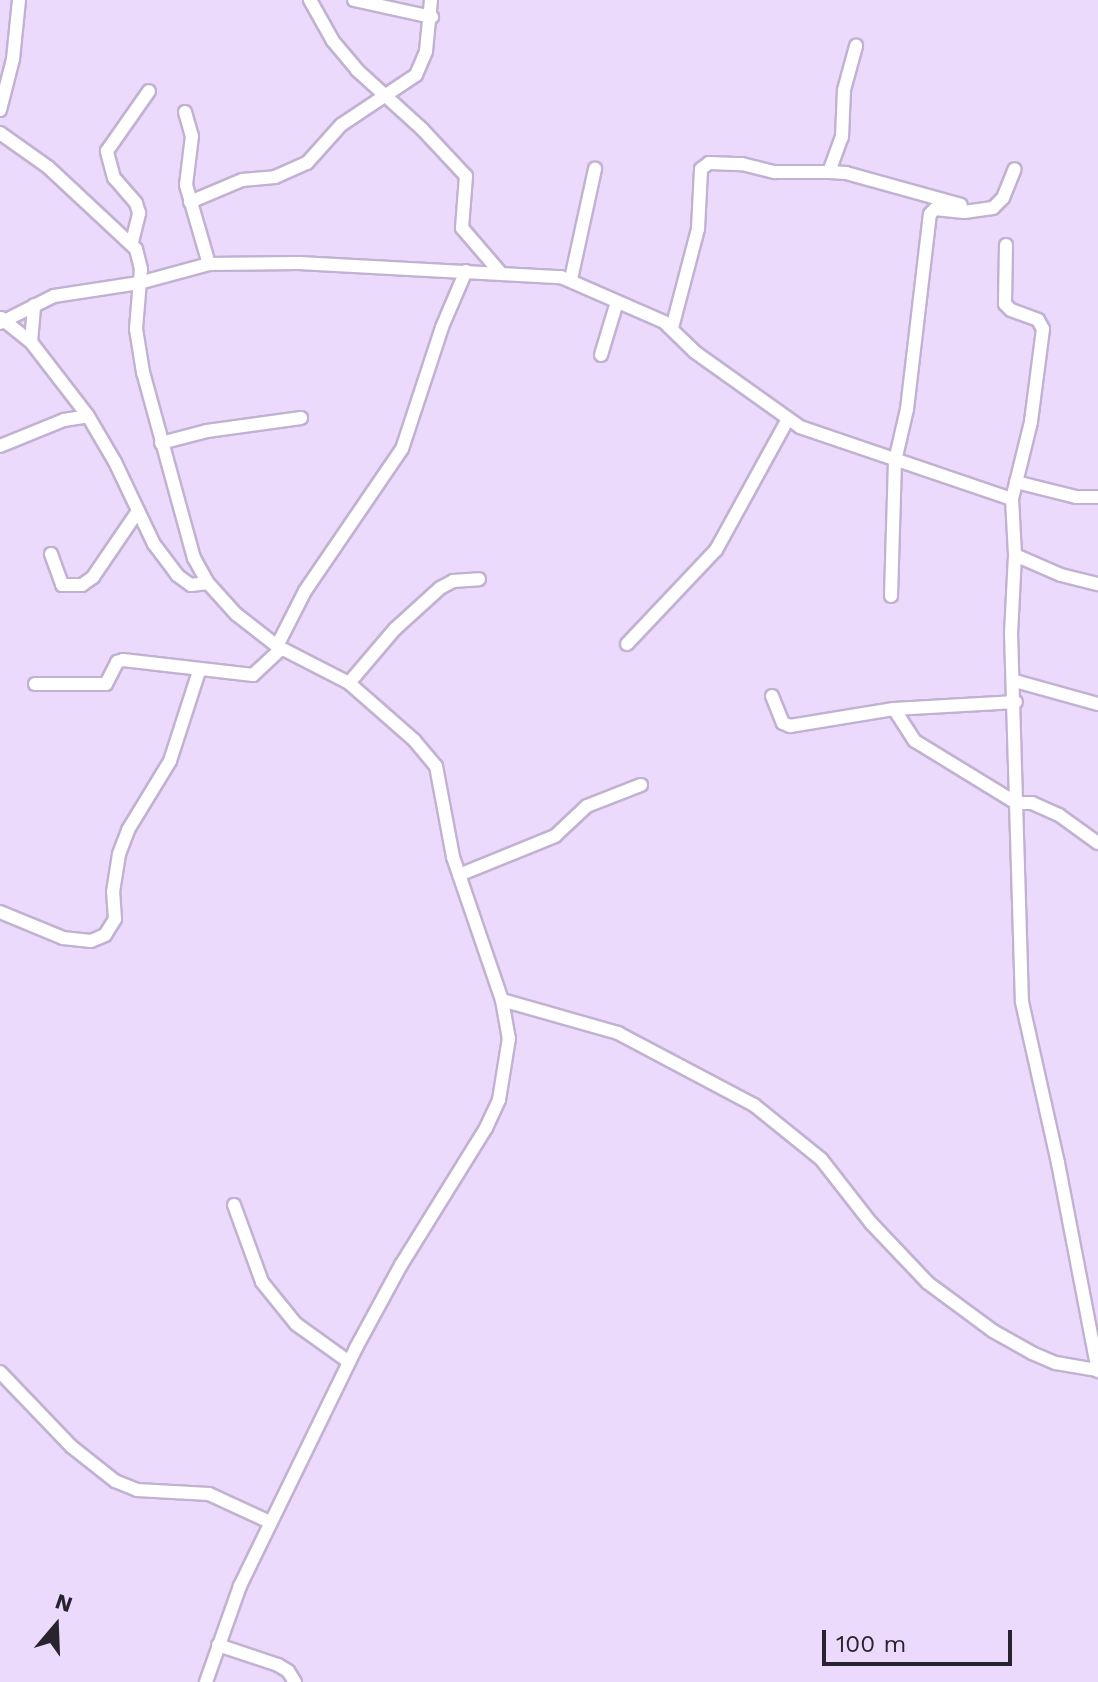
<!DOCTYPE html>
<html>
<head>
<meta charset="utf-8">
<style>
  body { margin:0 }
  #map { position:relative; width:1098px; height:1682px; overflow:hidden; background:#ebdafc; font-family:"Work Sans",sans-serif }
  div>[style] { position:absolute }
  .roads { filter:drop-shadow(2px 0 #c2b2d2) drop-shadow(-2px 0 #c2b2d2) drop-shadow(0 2px #c2b2d2) drop-shadow(0 -2px #c2b2d2) }
  .minor>* { height:12px; margin:-6px; padding:0 6px; transform-origin:6px; border-radius:6px; background:#fff }
  span { translate:-50% -50%; white-space:nowrap; text-align:center; line-height:1.15; -webkit-text-stroke:8px #ebdafc; paint-order:stroke }
  .north { position:absolute; left:16px; top:1586px; width:80px; height:80px; -webkit-text-stroke:6px #ebdafc; paint-order:stroke; rotate:19deg; font-size:22px; font-weight:700; line-height:32px; text-align:center; color:#29232f }
  .north::after { content:''; display:block; margin:auto; width:28px; height:36px; background:#29232f; clip-path:polygon(50% 0,100% 100%,50% 72%,0 100%) }
  .scale { position:absolute; left:822px; top:1630px; width:190px; height:36px; box-sizing:border-box; border:4px solid #29232f; border-top:0; padding-left:10px; font-size:24px; line-height:28px; white-space:nowrap; color:#29232f; -webkit-text-stroke:6px #ebdafc; paint-order:stroke }
</style>
</head>
<body>
<div id="map">
  <div class="roads">
    <div class="minor">
      <div style="left:310px;top:0;width:47px;rotate:60.7deg"></div>
      <div style="left:333px;top:41px;width:38px;rotate:50deg"></div>
      <div style="left:357px;top:70px;width:88px;rotate:42.2deg"></div>
      <div style="left:422px;top:129px;width:64px;rotate:46.9deg"></div>
      <div style="left:466px;top:176px;width:52px;rotate:94.4deg"></div>
      <div style="left:462px;top:228px;width:57px;rotate:49.3deg"></div>
      <div style="left:354px;top:0;width:80px;rotate:12.3deg"></div>
      <div style="left:0;top:110px;width:53px;rotate:-75.7deg"></div>
      <div style="left:13px;top:59px;width:59px;rotate:-84.2deg"></div>
      <div style="left:185px;top:112px;width:25px;rotate:74deg"></div>
      <div style="left:192px;top:136px;width:49px;rotate:97deg"></div>
      <div style="left:186px;top:185px;width:82px;rotate:73.8deg"></div>
      <div style="left:0;top:133px;width:59px;rotate:35.3deg"></div>
      <div style="left:48px;top:167px;width:120px;rotate:43deg"></div>
      <div style="left:136px;top:249px;width:21px;rotate:76deg"></div>
      <div style="left:141px;top:269px;width:60px;rotate:94.8deg"></div>
      <div style="left:136px;top:329px;width:44px;rotate:80.8deg"></div>
      <div style="left:143px;top:372px;width:193px;rotate:74.7deg"></div>
      <div style="left:194px;top:558px;width:29px;rotate:61deg"></div>
      <div style="left:208px;top:583px;width:42px;rotate:47.9deg"></div>
      <div style="left:236px;top:614px;width:52px;rotate:38deg"></div>
      <div style="left:277px;top:646px;width:81px;rotate:27.2deg"></div>
      <div style="left:349px;top:683px;width:86px;rotate:41.2deg"></div>
      <div style="left:414px;top:740px;width:34px;rotate:50deg"></div>
      <div style="left:436px;top:766px;width:93px;rotate:79.4deg"></div>
      <div style="left:453px;top:857px;width:151px;rotate:71.1deg"></div>
      <div style="left:502px;top:1000px;width:39px;rotate:80deg"></div>
      <div style="left:509px;top:1038px;width:63px;rotate:99.2deg"></div>
      <div style="left:499px;top:1100px;width:31px;rotate:115deg"></div>
      <div style="left:486px;top:1128px;width:161px;rotate:121.8deg"></div>
      <div style="left:401px;top:1265px;width:94px;rotate:118.5deg"></div>
      <div style="left:356px;top:1348px;width:265px;rotate:116deg"></div>
      <div style="left:240px;top:1586px;width:102px;rotate:109.5deg"></div>
      <div style="left:829px;top:172px;width:17px;rotate:3deg"></div>
      <div style="left:846px;top:173px;width:119px;rotate:15.5deg"></div>
      <div style="left:190px;top:202px;width:56px;rotate:-22.9deg"></div>
      <div style="left:242px;top:180px;width:33px;rotate:-5deg"></div>
      <div style="left:275px;top:177px;width:35px;rotate:-24deg"></div>
      <div style="left:307px;top:163px;width:51px;rotate:-48.2deg"></div>
      <div style="left:341px;top:125px;width:90px;rotate:-33.7deg"></div>
      <div style="left:416px;top:75px;width:26px;rotate:-67deg"></div>
      <div style="left:426px;top:51px;width:51px;rotate:-84.4deg"></div>
      <div style="left:132px;top:242px;width:30px;rotate:-76deg"></div>
      <div style="left:139px;top:213px;width:10px;rotate:-107deg"></div>
      <div style="left:136px;top:203px;width:33px;rotate:-131deg"></div>
      <div style="left:114px;top:178px;width:28px;rotate:-105deg"></div>
      <div style="left:107px;top:151px;width:73px;rotate:-55deg"></div>
      <div style="left:1006px;top:245px;width:59px;rotate:91deg"></div>
      <div style="left:1005px;top:304px;width:8px;rotate:45deg"></div>
      <div style="left:1011px;top:310px;width:29px;rotate:20deg"></div>
      <div style="left:1038px;top:320px;width:10px;rotate:61deg"></div>
      <div style="left:1043px;top:329px;width:94px;rotate:97.4deg"></div>
      <div style="left:1031px;top:422px;width:79px;rotate:103.9deg"></div>
      <div style="left:1012px;top:499px;width:56px;rotate:86.9deg"></div>
      <div style="left:1015px;top:555px;width:78px;rotate:92.9deg"></div>
      <div style="left:1011px;top:633px;width:369px;rotate:88.3deg"></div>
      <div style="left:1022px;top:1002px;width:165px;rotate:77.4deg"></div>
      <div style="left:1058px;top:1163px;width:212px;rotate:79.1deg"></div>
      <div style="left:571px;top:279px;width:113px;rotate:-77.7deg"></div>
      <div style="left:1px;top:318px;width:38px;rotate:39deg"></div>
      <div style="left:31px;top:342px;width:93px;rotate:52.4deg"></div>
      <div style="left:88px;top:416px;width:53px;rotate:59.6deg"></div>
      <div style="left:115px;top:462px;width:91px;rotate:64.6deg"></div>
      <div style="left:154px;top:544px;width:39px;rotate:53deg"></div>
      <div style="left:177px;top:575px;width:17px;rotate:36deg"></div>
      <div style="left:191px;top:585px;width:17px;rotate:-7deg"></div>
      <div style="left:0;top:323px;width:60px;rotate:-26.6deg"></div>
      <div style="left:54px;top:296px;width:86px;rotate:-8.7deg"></div>
      <div style="left:139px;top:283px;width:73px;rotate:-15.2deg"></div>
      <div style="left:209px;top:264px;width:90px;rotate:-0.6deg"></div>
      <div style="left:299px;top:263px;width:262px;rotate:3.1deg"></div>
      <div style="left:561px;top:277px;width:112px;rotate:23.6deg"></div>
      <div style="left:664px;top:322px;width:43px;rotate:44.1deg"></div>
      <div style="left:695px;top:352px;width:129px;rotate:35.5deg"></div>
      <div style="left:800px;top:427px;width:224px;rotate:18.8deg"></div>
      <div style="left:672px;top:328px;width:102px;rotate:-75.3deg"></div>
      <div style="left:698px;top:229px;width:60px;rotate:-87.1deg"></div>
      <div style="left:701px;top:169px;width:10px;rotate:-37deg"></div>
      <div style="left:709px;top:163px;width:33px;rotate:2deg"></div>
      <div style="left:742px;top:164px;width:34px;rotate:14deg"></div>
      <div style="left:775px;top:172px;width:54px"></div>
      <div style="left:829px;top:172px;width:37px;rotate:-70deg"></div>
      <div style="left:842px;top:137px;width:47px;rotate:-87.6deg"></div>
      <div style="left:844px;top:90px;width:46px;rotate:-74.7deg"></div>
      <div style="left:31px;top:342px;width:37px;rotate:-85deg"></div>
      <div style="left:601px;top:355px;width:55px;rotate:-73.2deg"></div>
      <div style="left:161px;top:443px;width:48px;rotate:-14.6deg"></div>
      <div style="left:207px;top:431px;width:95px;rotate:-7.9deg"></div>
      <div style="left:0;top:446px;width:69px;rotate:-22.1deg"></div>
      <div style="left:64px;top:420px;width:24px;rotate:-9deg"></div>
      <div style="left:1016px;top:482px;width:62px;rotate:14deg"></div>
      <div style="left:1076px;top:497px;width:22px"></div>
      <div style="left:51px;top:554px;width:33px;rotate:70deg"></div>
      <div style="left:62px;top:585px;width:20px"></div>
      <div style="left:82px;top:585px;width:14px;rotate:-36deg"></div>
      <div style="left:93px;top:577px;width:80px;rotate:-55.7deg"></div>
      <div style="left:1015px;top:555px;width:50px;rotate:23.5deg"></div>
      <div style="left:1061px;top:575px;width:38px;rotate:14deg"></div>
      <div style="left:891px;top:596px;width:135px;rotate:-88.3deg"></div>
      <div style="left:895px;top:461px;width:53px;rotate:-77deg"></div>
      <div style="left:907px;top:409px;width:196px;rotate:-83.3deg"></div>
      <div style="left:930px;top:214px;width:7px;rotate:-45deg"></div>
      <div style="left:935px;top:209px;width:29px;rotate:6deg"></div>
      <div style="left:964px;top:212px;width:29px;rotate:-8deg"></div>
      <div style="left:993px;top:208px;width:14px;rotate:-45deg"></div>
      <div style="left:1003px;top:198px;width:31px;rotate:-68deg"></div>
      <div style="left:627px;top:644px;width:129px;rotate:-46.6deg"></div>
      <div style="left:716px;top:550px;width:147px;rotate:-61.2deg"></div>
      <div style="left:277px;top:646px;width:62px;rotate:-63deg"></div>
      <div style="left:305px;top:591px;width:172px;rotate:-55.7deg"></div>
      <div style="left:402px;top:449px;width:128px;rotate:-71.8deg"></div>
      <div style="left:442px;top:327px;width:61px;rotate:-66.8deg"></div>
      <div style="left:1015px;top:681px;width:86px;rotate:15.5deg"></div>
      <div style="left:349px;top:683px;width:71px;rotate:-49.6deg"></div>
      <div style="left:395px;top:629px;width:61px;rotate:-42.3deg"></div>
      <div style="left:440px;top:588px;width:15px;rotate:-28deg"></div>
      <div style="left:453px;top:581px;width:26px;rotate:-4deg"></div>
      <div style="left:35px;top:684px;width:71px"></div>
      <div style="left:106px;top:684px;width:25px;rotate:-63deg"></div>
      <div style="left:117px;top:662px;width:6px;rotate:-18deg"></div>
      <div style="left:123px;top:660px;width:131px;rotate:6.6deg"></div>
      <div style="left:253px;top:675px;width:38px;rotate:-43deg"></div>
      <div style="left:772px;top:696px;width:29px;rotate:68deg"></div>
      <div style="left:783px;top:723px;width:8px;rotate:23deg"></div>
      <div style="left:790px;top:726px;width:105px;rotate:-9.3deg"></div>
      <div style="left:894px;top:709px;width:122px;rotate:-3.3deg"></div>
      <div style="left:894px;top:709px;width:38px;rotate:57deg"></div>
      <div style="left:915px;top:741px;width:119px;rotate:31.5deg"></div>
      <div style="left:1016px;top:803px;width:16px"></div>
      <div style="left:1032px;top:803px;width:30px;rotate:24deg"></div>
      <div style="left:1059px;top:815px;width:48px;rotate:35.7deg"></div>
      <div style="left:459px;top:875px;width:104px;rotate:-22.1deg"></div>
      <div style="left:555px;top:836px;width:44px;rotate:-43.2deg"></div>
      <div style="left:587px;top:806px;width:58px;rotate:-21.3deg"></div>
      <div style="left:0;top:912px;width:68px;rotate:22.4deg"></div>
      <div style="left:63px;top:938px;width:28px;rotate:6deg"></div>
      <div style="left:91px;top:941px;width:15px;rotate:-23deg"></div>
      <div style="left:105px;top:935px;width:19px;rotate:-58deg"></div>
      <div style="left:115px;top:919px;width:27px;rotate:-94deg"></div>
      <div style="left:113px;top:892px;width:38px;rotate:-81deg"></div>
      <div style="left:119px;top:854px;width:26px;rotate:-69deg"></div>
      <div style="left:128px;top:830px;width:81px;rotate:-58.7deg"></div>
      <div style="left:170px;top:761px;width:95px;rotate:-72.1deg"></div>
      <div style="left:502px;top:1000px;width:121px;rotate:15.9deg"></div>
      <div style="left:618px;top:1033px;width:154px;rotate:27.9deg"></div>
      <div style="left:754px;top:1105px;width:86px;rotate:38.9deg"></div>
      <div style="left:821px;top:1159px;width:81px;rotate:52deg"></div>
      <div style="left:871px;top:1223px;width:83px;rotate:46.5deg"></div>
      <div style="left:928px;top:1283px;width:81px;rotate:36.4deg"></div>
      <div style="left:993px;top:1331px;width:45px;rotate:29.4deg"></div>
      <div style="left:1032px;top:1353px;width:26px;rotate:23deg"></div>
      <div style="left:1056px;top:1363px;width:42px;rotate:9.7deg"></div>
      <div style="left:234px;top:1205px;width:82px;rotate:70deg"></div>
      <div style="left:262px;top:1282px;width:54px;rotate:51deg"></div>
      <div style="left:296px;top:1324px;width:65px;rotate:35.6deg"></div>
      <div style="left:0;top:1372px;width:104px;rotate:46.2deg"></div>
      <div style="left:72px;top:1447px;width:55px;rotate:38.3deg"></div>
      <div style="left:115px;top:1481px;width:24px;rotate:22deg"></div>
      <div style="left:137px;top:1490px;width:72px;rotate:3.2deg"></div>
      <div style="left:209px;top:1494px;width:67px;rotate:24.7deg"></div>
      <div style="left:218px;top:1645px;width:63px;rotate:18.4deg"></div>
      <div style="left:278px;top:1665px;width:12px;rotate:31deg"></div>
      <div style="left:288px;top:1671px;width:13px;rotate:58deg"></div>
    </div>
  </div>
  <div class="north">N</div>
  <div class="scale">100 m</div>
</div>
</body>
</html>
